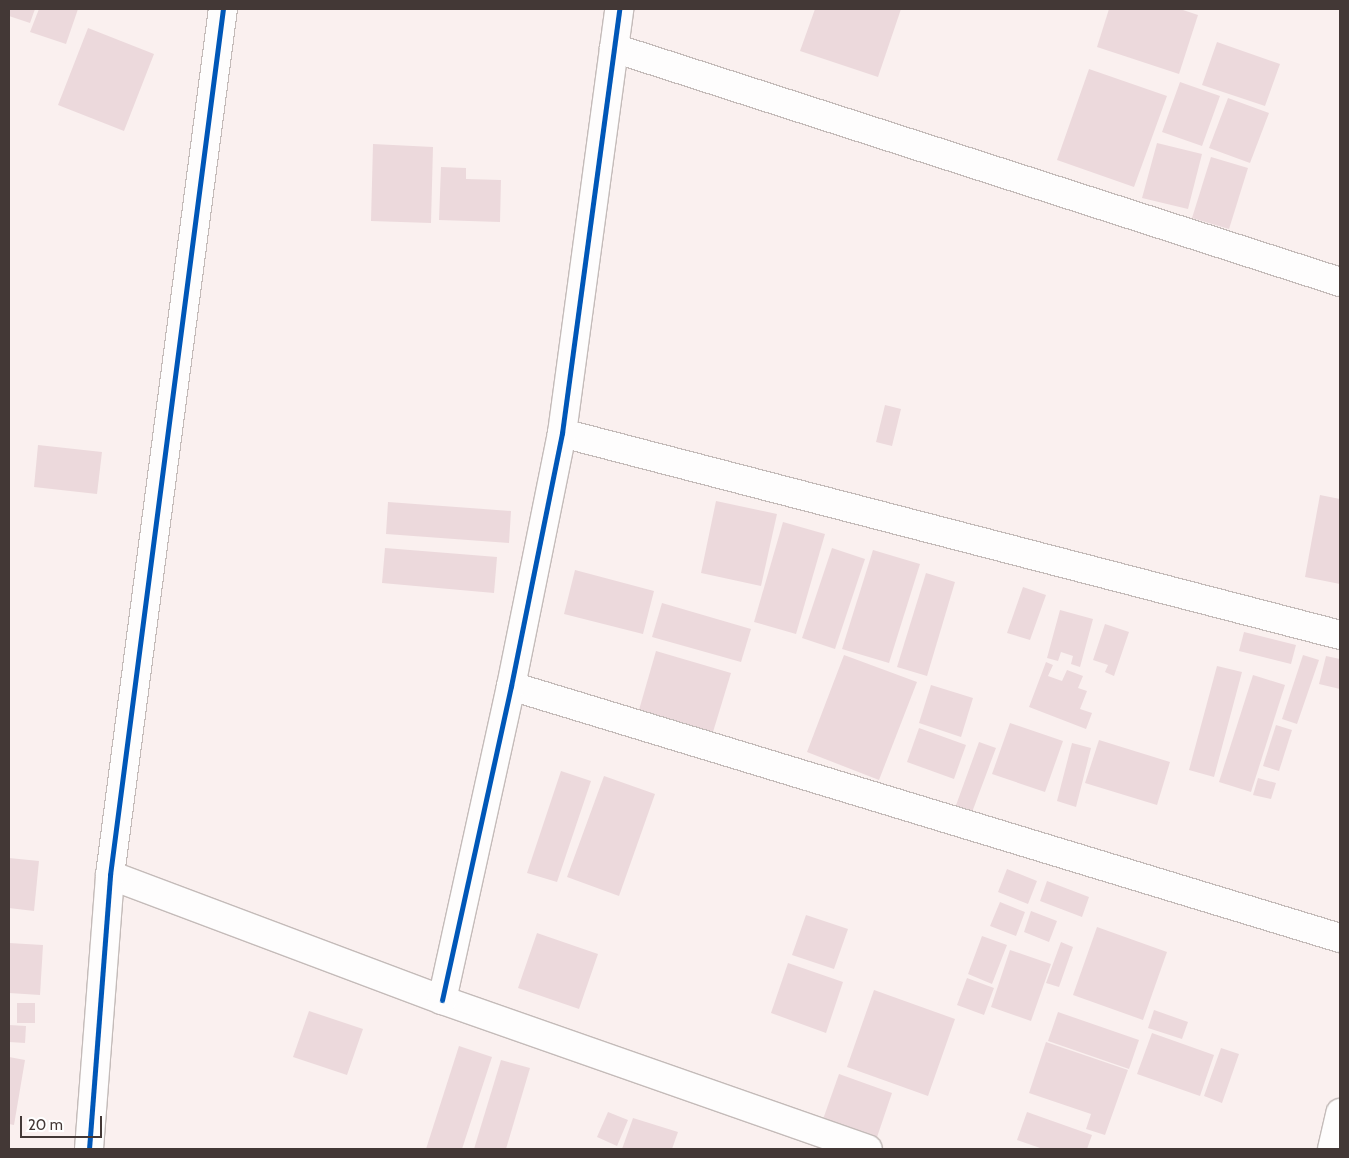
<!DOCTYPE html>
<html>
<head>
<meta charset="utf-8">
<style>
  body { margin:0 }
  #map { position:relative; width:1349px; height:1158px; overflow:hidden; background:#faf0ef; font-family:Cabin,sans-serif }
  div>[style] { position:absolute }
  .building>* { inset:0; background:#ecd9dc }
  .roads { filter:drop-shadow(1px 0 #c4bbb9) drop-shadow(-1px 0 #c4bbb9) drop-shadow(0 1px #c4bbb9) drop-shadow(0 -1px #c4bbb9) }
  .minor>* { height:28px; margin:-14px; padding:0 14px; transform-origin:14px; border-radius:14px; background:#fefdfd }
  .cycleway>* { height:5px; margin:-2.5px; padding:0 2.5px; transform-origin:2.5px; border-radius:2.5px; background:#0057b8 }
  span { translate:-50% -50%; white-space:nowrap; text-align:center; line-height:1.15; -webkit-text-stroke:5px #fff; paint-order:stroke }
  .frame { position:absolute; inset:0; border:10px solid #433836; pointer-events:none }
  .scale { position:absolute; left:20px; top:1116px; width:82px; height:22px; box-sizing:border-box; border:2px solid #433836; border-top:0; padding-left:6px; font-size:15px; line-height:18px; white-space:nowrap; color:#433836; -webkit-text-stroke:4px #fff; paint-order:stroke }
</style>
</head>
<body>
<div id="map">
  <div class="building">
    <div style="clip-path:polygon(9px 9px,35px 9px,30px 23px,9px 16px)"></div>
    <div style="clip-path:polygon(39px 9px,78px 9px,66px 44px,30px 32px)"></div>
    <div style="clip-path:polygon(815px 9px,901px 9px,878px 77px,800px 51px)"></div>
    <div style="clip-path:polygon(1109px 9px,1180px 9px,1198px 15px,1179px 74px,1097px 47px)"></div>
    <div style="clip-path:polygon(88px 28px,154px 54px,124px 131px,58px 105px)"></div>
    <div style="clip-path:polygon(1217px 42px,1280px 64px,1265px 106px,1202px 85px)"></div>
    <div style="clip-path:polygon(1089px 69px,1167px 96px,1134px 187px,1057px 160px)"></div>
    <div style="clip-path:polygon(1180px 82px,1220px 96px,1202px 146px,1162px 132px)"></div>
    <div style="clip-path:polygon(1228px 98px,1269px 113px,1250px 163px,1209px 148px)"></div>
    <div style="clip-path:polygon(1157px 143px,1202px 154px,1188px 209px,1142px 198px)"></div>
    <div style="clip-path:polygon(373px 144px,433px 147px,431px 223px,371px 221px)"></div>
    <div style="clip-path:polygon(1211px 157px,1248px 168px,1229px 229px,1192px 218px)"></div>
    <div style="clip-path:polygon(441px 167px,466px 168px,466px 179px,501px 180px,500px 222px,439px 220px)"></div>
    <div style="clip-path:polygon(885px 405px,901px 409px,892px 446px,876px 442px)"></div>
    <div style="clip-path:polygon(38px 445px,102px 452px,97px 494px,34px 487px)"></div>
    <div style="clip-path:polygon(1320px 495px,1340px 499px,1340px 584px,1305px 577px)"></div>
    <div style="clip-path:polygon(716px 501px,777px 514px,761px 586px,701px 573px)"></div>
    <div style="clip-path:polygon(388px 502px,511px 511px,509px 543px,386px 534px)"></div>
    <div style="clip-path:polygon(783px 522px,825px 534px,796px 634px,754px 622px)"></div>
    <div style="clip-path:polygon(385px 548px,497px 557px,494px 593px,382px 583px)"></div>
    <div style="clip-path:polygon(832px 548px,865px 559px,835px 649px,802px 638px)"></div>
    <div style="clip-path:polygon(873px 550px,920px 564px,889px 663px,842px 649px)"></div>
    <div style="clip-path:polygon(575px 570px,654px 591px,643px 634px,564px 614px)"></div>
    <div style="clip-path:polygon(926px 573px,955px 582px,927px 676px,897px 667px)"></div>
    <div style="clip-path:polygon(1023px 587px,1046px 595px,1030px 640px,1007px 633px)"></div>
    <div style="clip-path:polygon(662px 603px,751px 629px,741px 662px,652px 637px)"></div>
    <div style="clip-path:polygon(1060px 610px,1093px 619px,1080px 667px,1071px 664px,1073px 656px,1061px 652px,1058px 661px,1047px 658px)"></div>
    <div style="clip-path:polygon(1105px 624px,1129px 632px,1114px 676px,1105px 672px,1108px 665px,1093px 660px)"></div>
    <div style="clip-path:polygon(1244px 632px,1296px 645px,1291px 664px,1239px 651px)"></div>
    <div style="clip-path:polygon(656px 651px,731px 673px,713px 732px,639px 710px)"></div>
    <div style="clip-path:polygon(844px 655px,917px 682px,879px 780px,807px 752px)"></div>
    <div style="clip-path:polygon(1303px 655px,1319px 660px,1297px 724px,1282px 719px)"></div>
    <div style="clip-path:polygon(1326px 656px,1340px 659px,1340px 689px,1319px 684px)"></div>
    <div style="clip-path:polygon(1046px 662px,1053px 665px,1048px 676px,1062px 681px,1067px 670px,1083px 676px,1078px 688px,1087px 691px,1080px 709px,1092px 713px,1086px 729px,1029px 707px)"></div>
    <div style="clip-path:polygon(1217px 666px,1242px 672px,1214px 777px,1189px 770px)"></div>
    <div style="clip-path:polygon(1253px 675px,1285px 685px,1251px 792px,1219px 782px)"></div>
    <div style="clip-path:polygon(931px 685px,973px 698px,961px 737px,919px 723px)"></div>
    <div style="clip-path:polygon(1010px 723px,1063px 741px,1045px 792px,992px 774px)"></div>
    <div style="clip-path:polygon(1276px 725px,1292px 730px,1279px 771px,1263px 766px)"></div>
    <div style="clip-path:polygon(919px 728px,966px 745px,954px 779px,907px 762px)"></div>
    <div style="clip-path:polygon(1099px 740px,1170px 762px,1157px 805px,1085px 783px)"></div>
    <div style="clip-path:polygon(979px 742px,996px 748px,971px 815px,955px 808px)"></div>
    <div style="clip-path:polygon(1072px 743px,1091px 748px,1076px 807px,1057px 801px)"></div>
    <div style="clip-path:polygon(561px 771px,591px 781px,557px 882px,527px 873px)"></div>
    <div style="clip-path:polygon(604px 776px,655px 794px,619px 896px,567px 877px)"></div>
    <div style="clip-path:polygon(1258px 778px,1276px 783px,1271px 799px,1253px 795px)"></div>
    <div style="clip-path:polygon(9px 858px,39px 861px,34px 911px,9px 908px)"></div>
    <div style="clip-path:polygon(1007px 869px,1037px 881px,1028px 904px,998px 892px)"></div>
    <div style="clip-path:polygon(1047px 881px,1089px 897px,1082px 917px,1040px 901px)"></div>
    <div style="clip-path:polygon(1000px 902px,1025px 912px,1016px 936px,990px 926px)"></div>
    <div style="clip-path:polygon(1031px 911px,1057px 921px,1049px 942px,1024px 932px)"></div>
    <div style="clip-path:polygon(806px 915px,848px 929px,834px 969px,792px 955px)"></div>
    <div style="clip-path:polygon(1097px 927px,1167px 952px,1143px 1020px,1073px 995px)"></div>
    <div style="clip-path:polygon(537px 933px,598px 954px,579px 1009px,518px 988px)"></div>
    <div style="clip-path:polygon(982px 936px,1007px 945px,992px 984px,968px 974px)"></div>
    <div style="clip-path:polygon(1061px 942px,1073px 947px,1059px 987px,1046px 983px)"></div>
    <div style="clip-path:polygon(9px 943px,43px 945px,40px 995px,9px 993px)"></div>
    <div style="clip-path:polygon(1010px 950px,1051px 964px,1031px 1021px,991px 1007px)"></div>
    <div style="clip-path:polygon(788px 963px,843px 982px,826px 1033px,771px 1013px)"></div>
    <div style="clip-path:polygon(967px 978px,994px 988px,984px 1015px,957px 1005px)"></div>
    <div style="clip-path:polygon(874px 990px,955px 1019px,928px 1096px,847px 1067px)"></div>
    <div style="clip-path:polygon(17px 1003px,35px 1003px,35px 1023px,17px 1023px)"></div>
    <div style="clip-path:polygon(1154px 1010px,1188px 1022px,1182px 1039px,1148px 1028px)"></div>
    <div style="clip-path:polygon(309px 1011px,363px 1029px,347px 1075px,293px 1057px)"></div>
    <div style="clip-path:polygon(1058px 1012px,1139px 1040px,1129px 1069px,1048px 1041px)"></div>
    <div style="clip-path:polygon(9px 1025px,26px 1026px,25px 1043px,9px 1042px)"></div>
    <div style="clip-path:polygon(1152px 1033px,1214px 1055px,1200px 1096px,1137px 1074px)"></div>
    <div style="clip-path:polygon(1046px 1042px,1128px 1070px,1105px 1135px,1086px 1129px,1091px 1114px,1029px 1093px)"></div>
    <div style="clip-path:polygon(459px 1046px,492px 1057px,462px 1149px,426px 1149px)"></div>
    <div style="clip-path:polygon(1221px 1048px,1239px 1054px,1222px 1103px,1204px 1096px)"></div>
    <div style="clip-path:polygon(9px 1057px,25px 1060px,14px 1125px,9px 1124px)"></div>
    <div style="clip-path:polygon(501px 1060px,530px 1068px,506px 1149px,474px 1149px)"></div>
    <div style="clip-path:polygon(839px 1074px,892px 1093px,875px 1143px,821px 1125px)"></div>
    <div style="clip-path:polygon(608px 1112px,628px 1120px,617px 1146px,597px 1137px)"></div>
    <div style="clip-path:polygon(1027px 1112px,1092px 1135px,1087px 1149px,1043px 1149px,1017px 1140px)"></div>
    <div style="clip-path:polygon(633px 1118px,678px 1132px,672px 1149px,622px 1149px)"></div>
  </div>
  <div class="roads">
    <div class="minor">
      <div style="left:614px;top:48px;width:763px;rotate:17.86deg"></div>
      <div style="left:562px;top:433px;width:804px;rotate:14.55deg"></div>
      <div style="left:511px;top:686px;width:866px;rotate:16.91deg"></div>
      <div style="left:110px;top:875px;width:355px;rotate:20.6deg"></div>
      <div style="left:442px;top:1000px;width:451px;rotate:19.3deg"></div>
      <div style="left:442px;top:1000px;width:321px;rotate:-77.6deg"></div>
      <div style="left:511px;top:686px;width:258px;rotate:-78.6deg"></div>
      <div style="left:562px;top:433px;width:428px;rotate:-82.3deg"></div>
      <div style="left:89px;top:1149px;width:275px;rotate:-85.6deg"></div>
      <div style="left:110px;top:875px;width:873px;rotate:-82.57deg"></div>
      <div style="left:1332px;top:1149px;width:37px;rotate:-77deg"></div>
    </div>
  </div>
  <div class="cycleway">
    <div style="left:442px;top:1000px;width:321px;rotate:-77.6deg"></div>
    <div style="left:511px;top:686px;width:258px;rotate:-78.6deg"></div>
    <div style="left:562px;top:433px;width:428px;rotate:-82.3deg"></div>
    <div style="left:89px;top:1149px;width:275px;rotate:-85.6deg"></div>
    <div style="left:110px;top:875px;width:873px;rotate:-82.57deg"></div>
  </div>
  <div class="frame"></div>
  <div class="scale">20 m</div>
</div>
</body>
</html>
